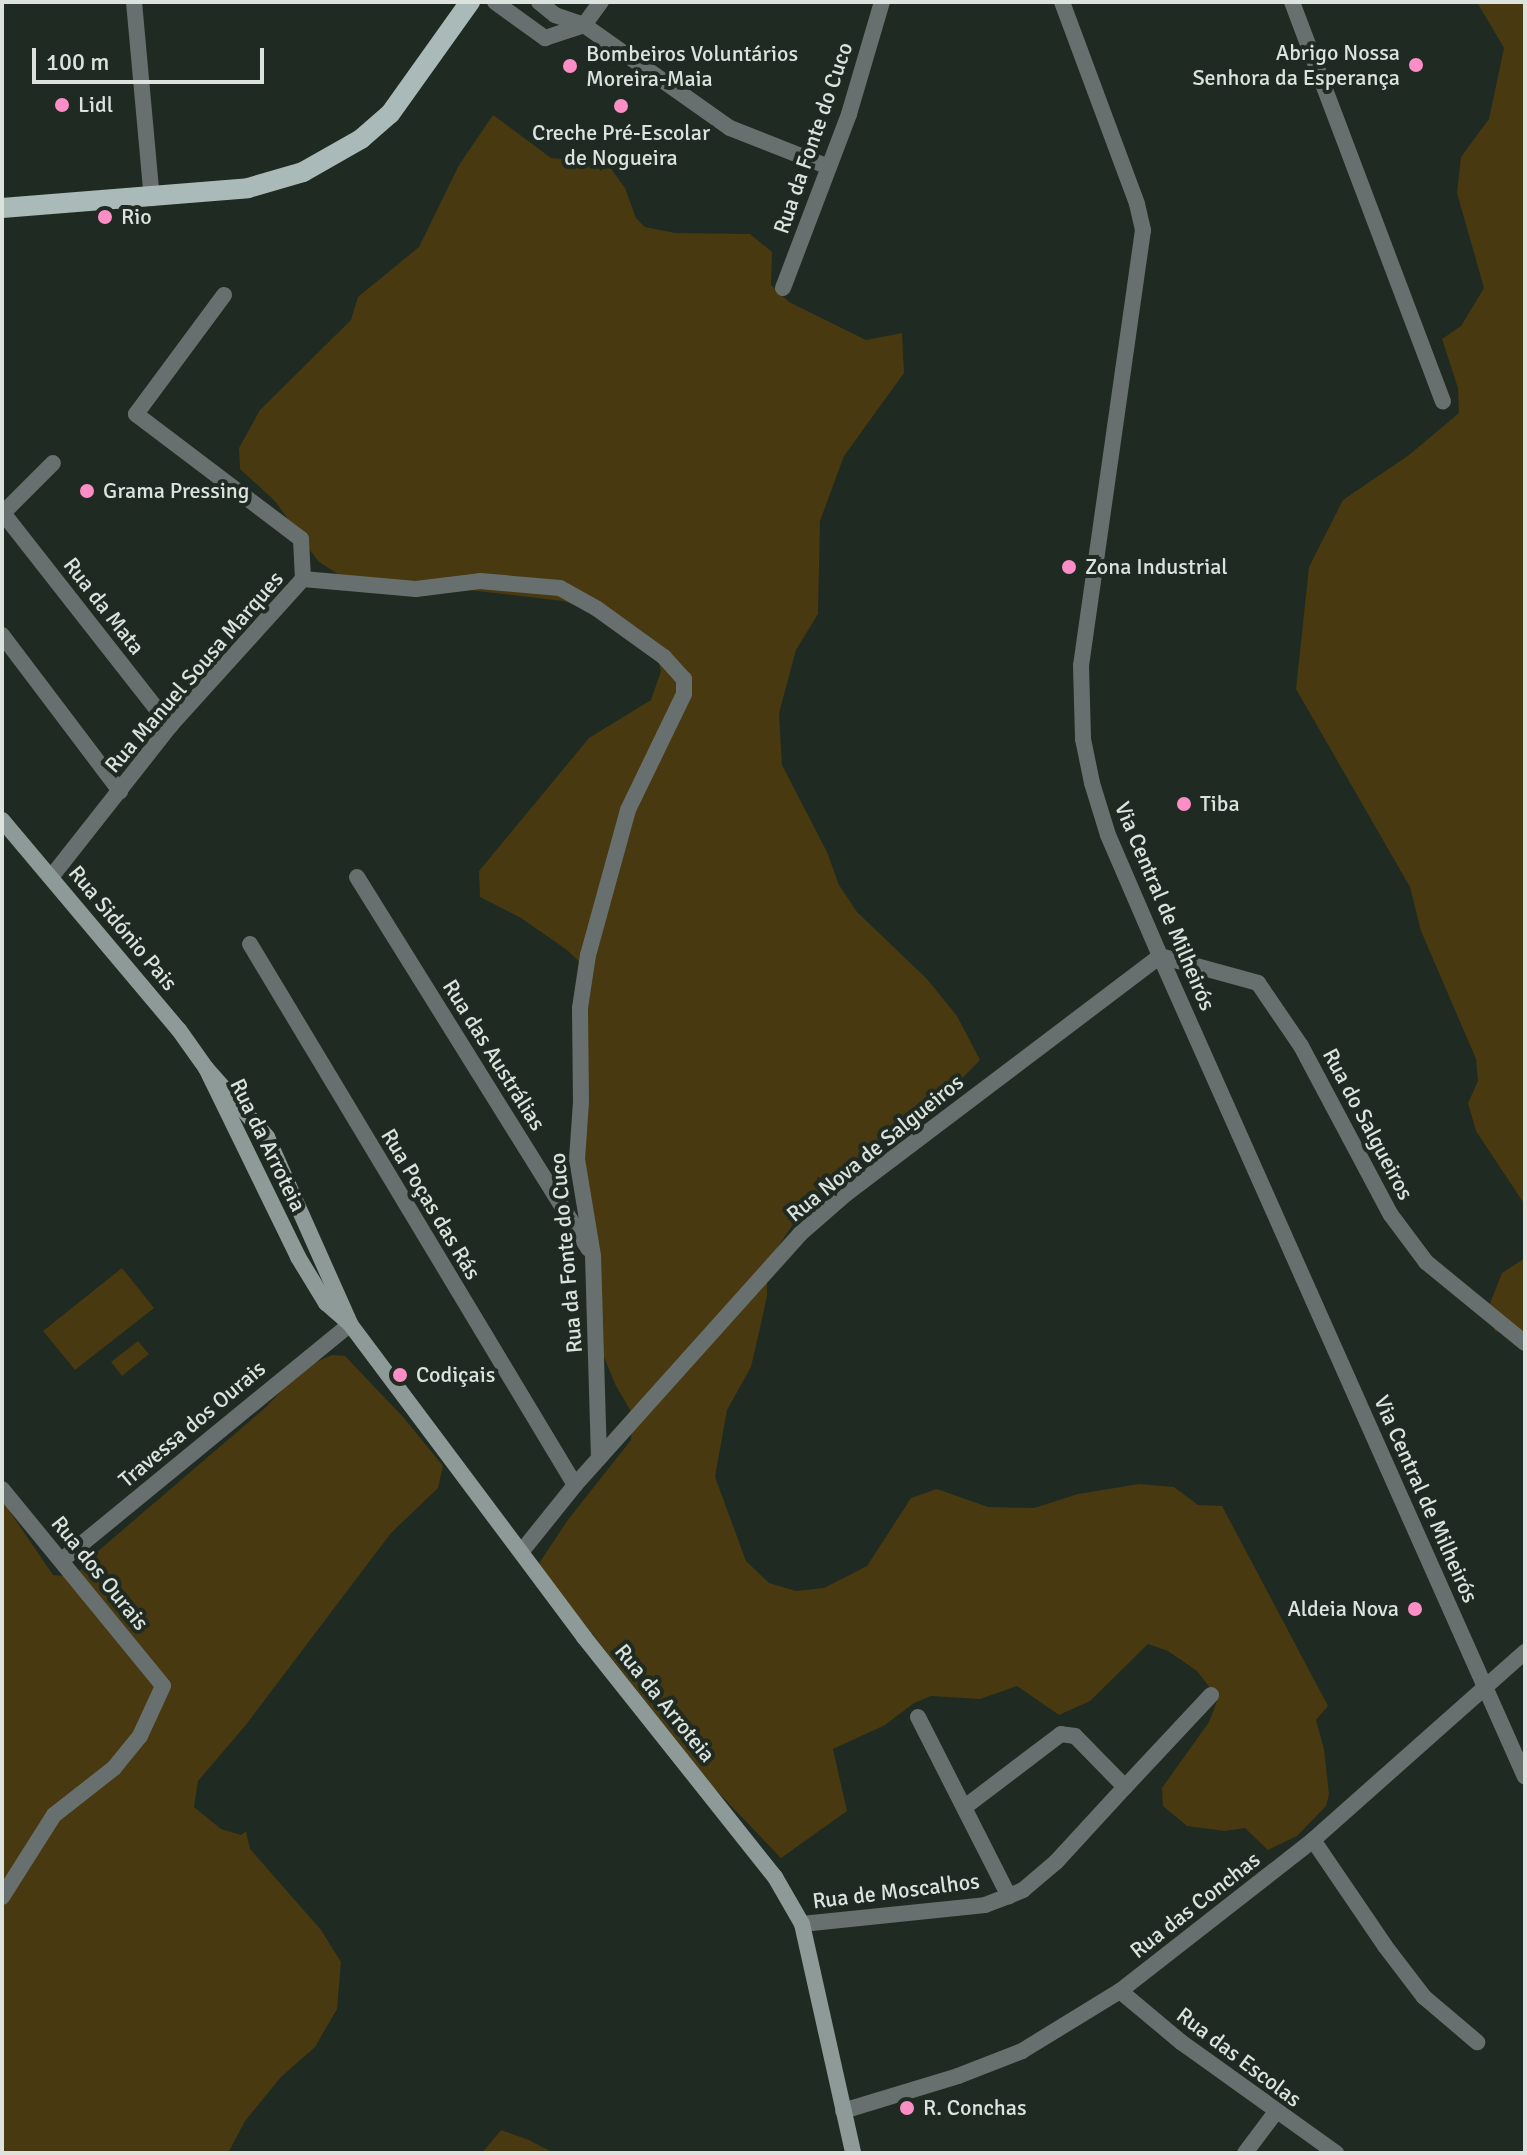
<!DOCTYPE html>
<html>
<head>
<meta charset="utf-8">
<style>
  body { margin:0 }
  #map { position:relative; width:1527px; height:2155px; overflow:hidden; background:#1f2a22; font-family:Signika,sans-serif }
  div>[style] { position:absolute }
  .green>* { inset:0; background:#483910 }
  .minor>* { height:16px; margin:-8px; padding:0 8px; transform-origin:8px; border-radius:8px; background:#68706f }
  .tertiary>* { height:16px; margin:-8px; padding:0 8px; transform-origin:8px; border-radius:8px; background:#68706f }
  .secondary>* { height:16px; margin:-8px; padding:0 8px; transform-origin:8px; border-radius:8px; background:#8d9a98 }
  .primary>* { height:20px; margin:-10px; padding:0 10px; transform-origin:10px; border-radius:10px; background:#aabab8 }
  .dots>* { width:22px; height:22px; translate:-50% -50%; box-sizing:border-box; border:4px solid #1f2a22; border-radius:50% }
  span { translate:-50% -50%; white-space:nowrap; text-align:center; line-height:1.15; -webkit-text-stroke:8px #1f2a22; paint-order:stroke }
  .poi-label { font-size:22px; color:#dce3de }
  .right { translate:-100% -50%; text-align:right }
  .left { translate:0 -50%; text-align:left }
  .street-label { font-size:22px; color:#dce3de }
  .frame { position:absolute; inset:0; border:4px solid #dce3de; pointer-events:none }
  .scale { position:absolute; left:32px; top:48px; width:232px; height:36px; box-sizing:border-box; border:4px solid #dce3de; border-top:0; padding-left:10px; font-size:24px; line-height:28px; white-space:nowrap; color:#dce3de; -webkit-text-stroke:6px #1f2a22; paint-order:stroke }
</style>
</head>
<body>
<div id="map">
  <div class="green">
    <div style="clip-path:polygon(1477px 2px,1525px 2px,1525px 1205px,1476px 1131px,1468px 1103px,1478px 1081px,1476px 1059px,1421px 931px,1410px 887px,1296px 689px,1309px 567px,1343px 500px,1409px 455px,1459px 413px,1458px 388px,1442px 339px,1461px 326px,1484px 288px,1457px 193px,1461px 157px,1489px 119px,1504px 48px)"></div>
    <div style="clip-path:polygon(493px 115px,551px 158px,607px 163px,625px 188px,636px 218px,645px 227px,675px 233px,750px 234px,772px 252px,771px 285px,789px 302px,866px 340px,902px 333px,904px 373px,844px 456px,820px 521px,818px 614px,796px 650px,779px 713px,782px 765px,827px 852px,839px 885px,857px 912px,927px 979px,957px 1016px,980px 1060px,948px 1093px,869px 1148px,796px 1220px,767px 1263px,767px 1296px,760px 1328px,751px 1367px,727px 1410px,715px 1477px,746px 1561px,769px 1583px,796px 1591px,824px 1588px,867px 1566px,911px 1498px,937px 1489px,988px 1507px,1034px 1508px,1078px 1494px,1139px 1484px,1174px 1487px,1198px 1505px,1222px 1506px,1328px 1706px,1316px 1720px,1324px 1749px,1329px 1794px,1326px 1806px,1297px 1836px,1268px 1850px,1245px 1828px,1225px 1831px,1187px 1826px,1163px 1806px,1162px 1788px,1209px 1722px,1218px 1698px,1197px 1671px,1168px 1651px,1148px 1644px,1090px 1701px,1059px 1715px,1017px 1686px,980px 1699px,931px 1696px,914px 1703px,885px 1725px,833px 1749px,847px 1811px,781px 1858px,714px 1788px,538px 1565px,567px 1521px,631px 1440px,633px 1415px,615px 1384px,600px 1347px,579px 1088px,588px 970px,567px 950px,521px 918px,480px 897px,479px 871px,589px 738px,651px 700px,661px 671px,656px 654px,599px 614px,563px 601px,339px 575px,318px 561px,275px 501px,240px 469px,239px 448px,260px 410px,351px 320px,358px 297px,419px 247px,459px 165px)"></div>
    <div style="clip-path:polygon(1525px 1258px,1525px 1340px,1495px 1331px,1487px 1311px,1502px 1273px)"></div>
    <div style="clip-path:polygon(122px 1268px,154px 1308px,75px 1370px,43px 1331px)"></div>
    <div style="clip-path:polygon(138px 1341px,149px 1354px,122px 1376px,111px 1362px)"></div>
    <div style="clip-path:polygon(332px 1355px,345px 1356px,404px 1418px,443px 1466px,438px 1488px,391px 1533px,245px 1726px,198px 1781px,194px 1807px,221px 1829px,241px 1835px,246px 1831px,250px 1849px,321px 1930px,341px 1962px,337px 2009px,315px 2047px,281px 2077px,245px 2121px,228px 2153px,2px 2153px,2px 1500px,53px 1575px,74px 1577px,97px 1552px,265px 1408px,303px 1368px)"></div>
    <div style="clip-path:polygon(501px 2130px,529px 2140px,554px 2153px,482px 2153px)"></div>
  </div>
  <div class="minor">
    <div style="left:134px;top:2px;width:197px;rotate:84.8deg"></div>
    <div style="left:495px;top:2px;width:62px;rotate:35.8deg"></div>
    <div style="left:545px;top:38px;width:41px;rotate:-18.4deg"></div>
    <div style="left:539px;top:2px;width:21px;rotate:39deg"></div>
    <div style="left:555px;top:15px;width:31px;rotate:19deg"></div>
    <div style="left:584px;top:25px;width:179px;rotate:35.2deg"></div>
    <div style="left:730px;top:128px;width:106px;rotate:21.5deg"></div>
    <div style="left:1292px;top:2px;width:427px;rotate:69.3deg"></div>
    <div style="left:584px;top:25px;width:29px;rotate:-54deg"></div>
    <div style="left:783px;top:288px;width:186px;rotate:-69.2deg"></div>
    <div style="left:849px;top:114px;width:117px;rotate:-73.6deg"></div>
    <div style="left:3px;top:513px;width:271px;rotate:51.9deg"></div>
    <div style="left:2px;top:514px;width:72px;rotate:-45deg"></div>
    <div style="left:303px;top:579px;width:113px;rotate:5.1deg"></div>
    <div style="left:416px;top:589px;width:64px;rotate:-7.1deg"></div>
    <div style="left:480px;top:581px;width:80px;rotate:5deg"></div>
    <div style="left:560px;top:588px;width:41px;rotate:29.1deg"></div>
    <div style="left:596px;top:608px;width:84px;rotate:35.8deg"></div>
    <div style="left:664px;top:657px;width:30px;rotate:48deg"></div>
    <div style="left:684px;top:679px;width:15px;rotate:90deg"></div>
    <div style="left:684px;top:694px;width:129px;rotate:115.8deg"></div>
    <div style="left:628px;top:810px;width:150px;rotate:105.4deg"></div>
    <div style="left:588px;top:955px;width:54px;rotate:98.6deg"></div>
    <div style="left:580px;top:1008px;width:94px;rotate:89.4deg"></div>
    <div style="left:581px;top:1102px;width:57px;rotate:94deg"></div>
    <div style="left:577px;top:1159px;width:98px;rotate:80.6deg"></div>
    <div style="left:593px;top:1256px;width:202px;rotate:88.3deg"></div>
    <div style="left:2px;top:635px;width:196px;rotate:52.9deg"></div>
    <div style="left:52px;top:876px;width:191px;rotate:-51.8deg"></div>
    <div style="left:170px;top:726px;width:198px;rotate:-47.9deg"></div>
    <div style="left:303px;top:579px;width:40px;rotate:-92.9deg"></div>
    <div style="left:301px;top:539px;width:207px;rotate:-142.9deg"></div>
    <div style="left:136px;top:414px;width:148px;rotate:-53.5deg"></div>
    <div style="left:357px;top:877px;width:438px;rotate:58.1deg"></div>
    <div style="left:250px;top:944px;width:631px;rotate:59.01deg"></div>
    <div style="left:2px;top:1489px;width:254px;rotate:50.7deg"></div>
    <div style="left:163px;top:1686px;width:55px;rotate:114.7deg"></div>
    <div style="left:140px;top:1736px;width:41px;rotate:129.1deg"></div>
    <div style="left:114px;top:1768px;width:76px;rotate:141.9deg"></div>
    <div style="left:54px;top:1815px;width:97px;rotate:122.4deg"></div>
    <div style="left:522px;top:1551px;width:85px;rotate:-51.2deg"></div>
    <div style="left:575px;top:1485px;width:337px;rotate:-48.1deg"></div>
    <div style="left:800px;top:1234px;width:62px;rotate:-41.1deg"></div>
    <div style="left:847px;top:1193px;width:393px;rotate:-37.1deg"></div>
    <div style="left:1160px;top:956px;width:102px;rotate:15.4deg"></div>
    <div style="left:1258px;top:983px;width:76px;rotate:55.7deg"></div>
    <div style="left:1301px;top:1046px;width:191px;rotate:62deg"></div>
    <div style="left:1391px;top:1215px;width:59px;rotate:53.3deg"></div>
    <div style="left:1426px;top:1262px;width:128px;rotate:39.3deg"></div>
    <div style="left:62px;top:1560px;width:372px;rotate:-39.3deg"></div>
    <div style="left:918px;top:1717px;width:201px;rotate:63.1deg"></div>
    <div style="left:1125px;top:1787px;width:126px;rotate:-46.9deg"></div>
    <div style="left:1313px;top:1840px;width:128px;rotate:55.8deg"></div>
    <div style="left:1385px;top:1946px;width:64px;rotate:52.6deg"></div>
    <div style="left:1424px;top:1997px;width:70px;rotate:40.3deg"></div>
    <div style="left:802px;top:1924px;width:184px;rotate:-5.9deg"></div>
    <div style="left:985px;top:1905px;width:26px;rotate:-21deg"></div>
    <div style="left:1009px;top:1896px;width:15px;rotate:-23deg"></div>
    <div style="left:1023px;top:1890px;width:43px;rotate:-40.3deg"></div>
    <div style="left:1056px;top:1862px;width:102px;rotate:-47.4deg"></div>
    <div style="left:1125px;top:1787px;width:71px;rotate:-134.4deg"></div>
    <div style="left:1075px;top:1736px;width:14px;rotate:-172deg"></div>
    <div style="left:1061px;top:1734px;width:121px;rotate:142.8deg"></div>
    <div style="left:1120px;top:1991px;width:80px;rotate:39.9deg"></div>
    <div style="left:1181px;top:2042px;width:191px;rotate:35.6deg"></div>
    <div style="left:843px;top:2111px;width:120px;rotate:-16.9deg"></div>
    <div style="left:958px;top:2076px;width:69px;rotate:-21.3deg"></div>
    <div style="left:1022px;top:2051px;width:115px;rotate:-31.5deg"></div>
    <div style="left:1120px;top:1991px;width:245px;rotate:-38deg"></div>
    <div style="left:1313px;top:1840px;width:283px;rotate:-41.6deg"></div>
    <div style="left:1245px;top:2153px;width:50px;rotate:-53.1deg"></div>
  </div>
  <div class="tertiary">
    <div style="left:1062px;top:2px;width:215px;rotate:69.6deg"></div>
    <div style="left:1137px;top:204px;width:27px;rotate:77deg"></div>
    <div style="left:1143px;top:230px;width:440px;rotate:98.1deg"></div>
    <div style="left:1081px;top:666px;width:73px;rotate:88.4deg"></div>
    <div style="left:1083px;top:739px;width:45px;rotate:78.4deg"></div>
    <div style="left:1092px;top:783px;width:54px;rotate:72.9deg"></div>
    <div style="left:1108px;top:835px;width:132px;rotate:66.7deg"></div>
    <div style="left:1160px;top:956px;width:898px;rotate:66.03deg"></div>
  </div>
  <div class="secondary">
    <div style="left:2px;top:820px;width:275px;rotate:49.9deg"></div>
    <div style="left:179px;top:1030px;width:47px;rotate:54.6deg"></div>
    <div style="left:206px;top:1068px;width:92px;rotate:48.5deg"></div>
    <div style="left:267px;top:1137px;width:204px;rotate:66deg"></div>
    <div style="left:206px;top:1068px;width:210px;rotate:64deg"></div>
    <div style="left:298px;top:1257px;width:54px;rotate:58.7deg"></div>
    <div style="left:326px;top:1303px;width:32px;rotate:41deg"></div>
    <div style="left:350px;top:1324px;width:391px;rotate:53.2deg"></div>
    <div style="left:584px;top:1637px;width:307px;rotate:51.5deg"></div>
    <div style="left:775px;top:1877px;width:54px;rotate:60.1deg"></div>
    <div style="left:802px;top:1924px;width:235px;rotate:77.4deg"></div>
  </div>
  <div class="primary">
    <div style="left:2px;top:208px;width:247px;rotate:-4.6deg"></div>
    <div style="left:248px;top:188px;width:57px;rotate:-16.2deg"></div>
    <div style="left:303px;top:172px;width:67px;rotate:-29.6deg"></div>
    <div style="left:361px;top:139px;width:38px;rotate:-41deg"></div>
    <div style="left:390px;top:114px;width:138px;rotate:-54.5deg"></div>
  </div>
  <div class="dots">
    <div style="left:1416px;top:65px;background:#fb8fc5"></div>
    <div style="left:570px;top:66px;background:#fb8fc5"></div>
    <div style="left:62px;top:105px;background:#fb8fc5"></div>
    <div style="left:621px;top:106px;background:#fb8fc5"></div>
    <div style="left:105px;top:217px;background:#fb8fc5"></div>
    <div style="left:87px;top:491px;background:#fb8fc5"></div>
    <div style="left:1069px;top:567px;background:#fb8fc5"></div>
    <div style="left:1184px;top:804px;background:#fb8fc5"></div>
    <div style="left:400px;top:1375px;background:#fb8fc5"></div>
    <div style="left:1415px;top:1609px;background:#fb8fc5"></div>
    <div style="left:907px;top:2108px;background:#fb8fc5"></div>
  </div>
  <div class="poi-label">
    <span class="right" style="left:1400px;top:65px">Abrigo Nossa<br>Senhora da Esperança</span>
    <span class="left" style="left:586px;top:66px">Bombeiros Voluntários<br>Moreira-Maia</span>
    <span class="left" style="left:78px;top:105px">Lidl</span>
    <span style="left:621px;top:145px">Creche Pré-Escolar<br>de Nogueira</span>
    <span class="left" style="left:121px;top:217px">Rio</span>
    <span class="left" style="left:103px;top:491px">Grama Pressing</span>
    <span class="left" style="left:1085px;top:567px">Zona Industrial</span>
    <span class="left" style="left:1200px;top:804px">Tiba</span>
    <span class="left" style="left:416px;top:1375px">Codiçais</span>
    <span class="right" style="left:1399px;top:1609px">Aldeia Nova</span>
    <span class="left" style="left:923px;top:2108px">R. Conchas</span>
  </div>
  <div class="street-label">
    <span style="left:813px;top:138px;rotate:-71deg">Rua da Fonte do Cuco</span>
    <span style="left:104px;top:606px;rotate:52deg">Rua da Mata</span>
    <span style="left:194px;top:672px;rotate:-49deg">Rua Manuel Sousa Marques</span>
    <span style="left:1165px;top:906px;rotate:67deg">Via Central de Milheirós</span>
    <span style="left:123px;top:928px;rotate:50deg">Rua Sidónio Pais</span>
    <span style="left:494px;top:1055px;rotate:58deg">Rua das Austrálias</span>
    <span style="left:1368px;top:1124px;rotate:62deg">Rua do Salgueiros</span>
    <span style="left:268px;top:1145px;rotate:64deg">Rua da Arroteia</span>
    <span style="left:875px;top:1148px;rotate:-39deg">Rua Nova de Salgueiros</span>
    <span style="left:431px;top:1204px;rotate:59deg">Rua Poças das Rás</span>
    <span style="left:566px;top:1253px;rotate:-95deg">Rua da Fonte do Cuco</span>
    <span style="left:192px;top:1424px;rotate:-40deg">Travessa dos Ourais</span>
    <span style="left:1426px;top:1499px;rotate:66deg">Via Central de Milheirós</span>
    <span style="left:100px;top:1573px;rotate:51deg">Rua dos Ourais</span>
    <span style="left:665px;top:1703px;rotate:51deg">Rua da Arroteia</span>
    <span style="left:896px;top:1891px;rotate:-7deg">Rua de Moscalhos</span>
    <span style="left:1195px;top:1905px;rotate:-38deg">Rua das Conchas</span>
    <span style="left:1239px;top:2057px;rotate:37deg">Rua das Escolas</span>
  </div>
  <div class="frame"></div>
  <div class="scale">100 m</div>
</div>
</body>
</html>
